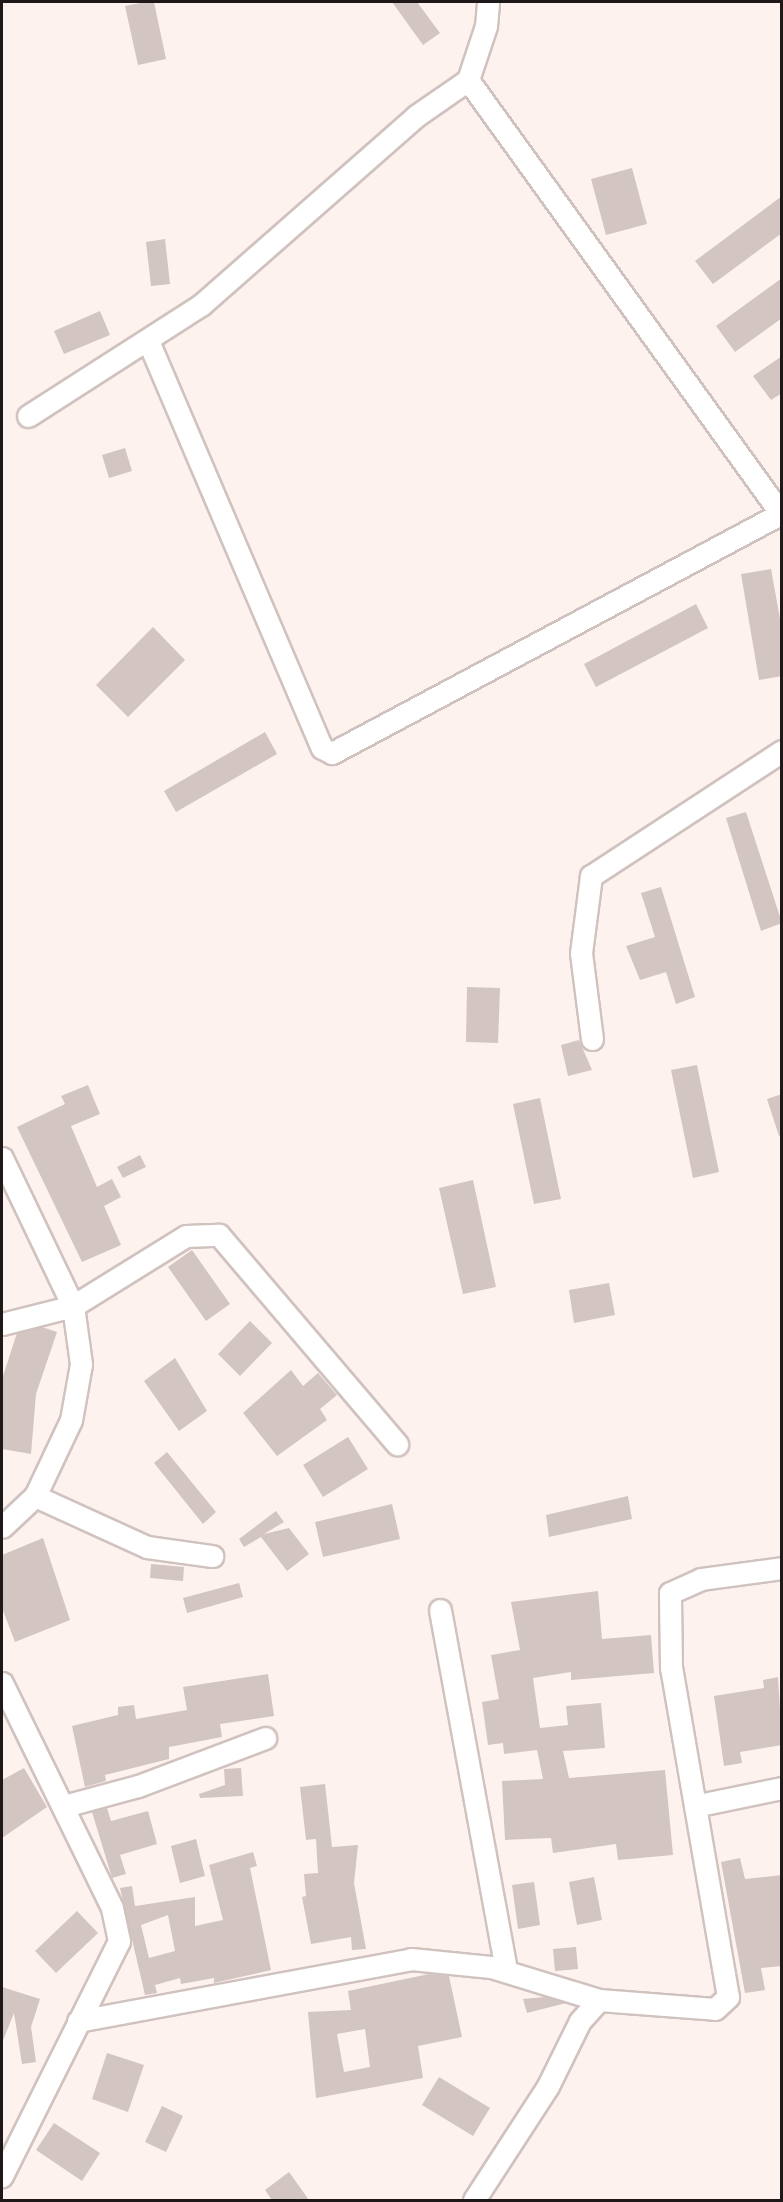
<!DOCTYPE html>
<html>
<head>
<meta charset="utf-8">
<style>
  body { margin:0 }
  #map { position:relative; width:783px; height:2202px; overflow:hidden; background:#fef2ef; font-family:Lato,sans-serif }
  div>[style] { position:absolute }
  .building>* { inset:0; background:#d3c5c1 }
  .roads { filter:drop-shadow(2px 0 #d0c2be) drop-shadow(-2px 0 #d0c2be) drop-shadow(0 2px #d0c2be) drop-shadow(0 -2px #d0c2be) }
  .minor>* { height:21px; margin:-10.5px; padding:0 10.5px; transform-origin:10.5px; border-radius:10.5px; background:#fff }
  span { translate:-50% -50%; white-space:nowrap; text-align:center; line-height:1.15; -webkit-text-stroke:6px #fff; paint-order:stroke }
  .frame { position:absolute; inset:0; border:3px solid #1e1918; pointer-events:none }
</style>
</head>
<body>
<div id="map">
  <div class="building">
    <div style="clip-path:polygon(146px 2px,154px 2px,166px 59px,138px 65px,125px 6px)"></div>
    <div style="clip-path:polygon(392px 2px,417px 2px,440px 33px,423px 45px)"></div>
    <div style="clip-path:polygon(632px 168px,647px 224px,606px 235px,591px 179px)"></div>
    <div style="clip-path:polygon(782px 196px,782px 233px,713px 284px,695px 261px)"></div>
    <div style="clip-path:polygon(165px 239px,170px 284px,151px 286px,146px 242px)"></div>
    <div style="clip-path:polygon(782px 278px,782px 318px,735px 352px,716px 326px)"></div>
    <div style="clip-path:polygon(100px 311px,110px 335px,64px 354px,54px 331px)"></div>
    <div style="clip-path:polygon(782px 356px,782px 393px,771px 400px,753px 376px)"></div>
    <div style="clip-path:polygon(125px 448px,132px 471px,109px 478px,102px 455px)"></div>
    <div style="clip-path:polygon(771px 569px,782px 630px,782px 676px,759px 680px,741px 574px)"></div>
    <div style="clip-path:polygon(696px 604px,708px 628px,596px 687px,584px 664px)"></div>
    <div style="clip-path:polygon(153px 627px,185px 660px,128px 717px,96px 685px)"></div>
    <div style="clip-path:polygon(265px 732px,277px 754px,176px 812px,164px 791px)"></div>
    <div style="clip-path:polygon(746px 812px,782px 923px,761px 931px,726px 818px)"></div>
    <div style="clip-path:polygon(661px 887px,695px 997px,676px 1004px,666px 972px,640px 980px,626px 946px,655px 937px,641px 893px)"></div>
    <div style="clip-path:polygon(467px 987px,500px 988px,498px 1043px,466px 1042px)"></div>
    <div style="clip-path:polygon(579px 1040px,592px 1070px,568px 1076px,561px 1045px)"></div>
    <div style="clip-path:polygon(697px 1065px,719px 1172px,693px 1178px,671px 1070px)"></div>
    <div style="clip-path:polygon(88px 1085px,100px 1114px,71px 1126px,97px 1187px,112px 1179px,121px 1197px,104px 1206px,121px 1245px,82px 1262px,17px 1127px,65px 1104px,61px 1096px)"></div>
    <div style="clip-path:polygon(782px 1094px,782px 1135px,779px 1136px,767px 1099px)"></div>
    <div style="clip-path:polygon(540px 1098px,561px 1199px,534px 1204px,513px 1104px)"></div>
    <div style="clip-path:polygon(140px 1155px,146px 1167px,123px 1178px,117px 1167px)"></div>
    <div style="clip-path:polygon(473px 1180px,496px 1287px,463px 1294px,439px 1188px)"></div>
    <div style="clip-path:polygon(192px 1250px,230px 1304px,206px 1321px,168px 1267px)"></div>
    <div style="clip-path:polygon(609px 1283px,615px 1315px,574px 1323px,569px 1290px)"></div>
    <div style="clip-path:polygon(250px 1321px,272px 1343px,240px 1376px,218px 1354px)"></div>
    <div style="clip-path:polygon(42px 1327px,57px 1332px,36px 1394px,31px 1454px,2px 1449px,2px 1379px,17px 1333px)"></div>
    <div style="clip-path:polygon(175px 1358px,207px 1411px,179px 1431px,144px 1381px)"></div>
    <div style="clip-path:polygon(291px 1370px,303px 1386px,318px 1373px,337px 1395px,320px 1409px,327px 1420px,277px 1456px,243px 1413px)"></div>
    <div style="clip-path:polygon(348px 1437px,368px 1469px,323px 1497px,303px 1465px)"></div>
    <div style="clip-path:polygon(167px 1452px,216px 1512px,203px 1524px,154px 1463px)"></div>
    <div style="clip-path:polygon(628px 1496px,632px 1519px,549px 1537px,546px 1515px)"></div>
    <div style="clip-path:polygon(392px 1504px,400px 1539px,323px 1557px,315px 1522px)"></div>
    <div style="clip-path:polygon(276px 1511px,284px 1522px,264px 1534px,289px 1528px,309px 1554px,287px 1571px,261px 1537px,244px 1547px,239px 1539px)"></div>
    <div style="clip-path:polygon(43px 1538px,70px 1620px,15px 1642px,2px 1608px,2px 1555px)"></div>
    <div style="clip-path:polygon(151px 1564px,184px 1567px,183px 1581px,150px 1578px)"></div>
    <div style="clip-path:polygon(239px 1583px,243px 1597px,187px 1613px,183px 1598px)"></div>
    <div style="clip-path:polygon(598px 1591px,602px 1639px,651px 1635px,654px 1673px,571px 1680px,571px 1672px,533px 1678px,540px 1728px,568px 1725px,566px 1706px,601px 1703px,605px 1748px,563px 1751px,569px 1778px,665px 1770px,673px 1855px,618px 1860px,616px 1844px,553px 1853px,551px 1838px,505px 1840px,502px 1781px,543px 1779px,537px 1750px,504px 1754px,503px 1743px,488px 1745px,482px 1702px,499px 1699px,491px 1655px,520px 1650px,511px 1602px)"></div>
    <div style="clip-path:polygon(268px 1674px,274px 1716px,220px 1724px,222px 1737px,169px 1747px,169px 1759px,105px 1775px,106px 1781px,85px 1787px,72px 1726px,118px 1715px,118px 1707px,134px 1705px,136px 1719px,187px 1710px,183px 1687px)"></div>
    <div style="clip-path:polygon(778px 1677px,782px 1745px,740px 1752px,742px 1763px,724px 1766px,714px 1696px,764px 1688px,763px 1680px)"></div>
    <div style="clip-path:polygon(24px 1768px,47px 1807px,2px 1838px,2px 1780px)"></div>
    <div style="clip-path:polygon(241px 1768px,243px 1796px,200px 1798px,199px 1794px,225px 1785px,224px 1769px)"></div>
    <div style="clip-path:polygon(325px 1784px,332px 1847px,358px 1845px,354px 1883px,366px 1949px,352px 1950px,351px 1937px,311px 1944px,302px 1897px,306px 1896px,304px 1874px,318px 1873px,316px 1839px,306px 1840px,300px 1787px)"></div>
    <div style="clip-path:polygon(107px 1808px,111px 1821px,148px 1811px,157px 1844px,120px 1855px,126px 1874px,112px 1878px,92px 1812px)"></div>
    <div style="clip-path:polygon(196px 1839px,205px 1876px,180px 1883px,171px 1846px)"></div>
    <div style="clip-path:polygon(evenodd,253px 1852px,257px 1866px,250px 1868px,271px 1970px,214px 1983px,214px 1978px,181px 1984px,180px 1978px,155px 1985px,157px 1993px,145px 1995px,120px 1888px,132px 1886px,135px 1906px,195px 1897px,195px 1926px,223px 1920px,209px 1865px,253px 1852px,168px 1915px,175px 1951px,149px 1958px,141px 1925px,168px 1915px)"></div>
    <div style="clip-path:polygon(740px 1858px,745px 1879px,782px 1875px,782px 1966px,761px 1968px,765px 1990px,745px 1993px,721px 1862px)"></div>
    <div style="clip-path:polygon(594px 1877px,602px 1920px,577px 1925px,569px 1882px)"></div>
    <div style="clip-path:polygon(534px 1882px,540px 1925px,518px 1929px,512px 1885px)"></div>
    <div style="clip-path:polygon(77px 1911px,98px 1933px,56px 1973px,35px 1951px)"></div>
    <div style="clip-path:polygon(576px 1947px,578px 1969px,555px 1971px,553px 1949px)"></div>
    <div style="clip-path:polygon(evenodd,429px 1974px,449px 1976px,462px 2037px,418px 2046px,423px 2078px,316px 2098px,308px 2012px,351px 2010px,348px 1991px,429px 1974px,365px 2029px,370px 2067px,344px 2072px,337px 2034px,365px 2029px)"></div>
    <div style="clip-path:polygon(2px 1987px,40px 1999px,31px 2027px,36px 2062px,22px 2064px,14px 2013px,2px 2043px)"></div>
    <div style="clip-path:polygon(545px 1997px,566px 2003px,527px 2013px,523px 1999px)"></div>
    <div style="clip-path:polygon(107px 2053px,144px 2065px,128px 2112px,92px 2099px)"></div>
    <div style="clip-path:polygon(439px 2077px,490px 2108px,473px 2136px,422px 2105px)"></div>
    <div style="clip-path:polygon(162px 2106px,183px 2116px,166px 2152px,145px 2142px)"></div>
    <div style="clip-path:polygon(54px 2123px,100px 2153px,82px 2181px,36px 2150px)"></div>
    <div style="clip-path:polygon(289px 2172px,309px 2200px,272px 2200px,265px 2190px)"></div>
  </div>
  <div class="roads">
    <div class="minor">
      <div style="left:468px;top:80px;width:536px;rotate:54.18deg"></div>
      <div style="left:149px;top:343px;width:440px;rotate:66.9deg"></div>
      <div style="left:322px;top:748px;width:11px;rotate:27deg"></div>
      <div style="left:332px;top:753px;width:510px;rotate:-28.07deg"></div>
      <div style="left:28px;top:416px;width:206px;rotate:-32.7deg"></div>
      <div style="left:201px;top:305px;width:286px;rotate:-41.3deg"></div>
      <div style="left:416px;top:116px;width:63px;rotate:-34.7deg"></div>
      <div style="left:468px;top:80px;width:57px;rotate:-71.6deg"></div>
      <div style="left:486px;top:26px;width:24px;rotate:-85deg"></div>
      <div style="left:592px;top:1039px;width:87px;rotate:-97.3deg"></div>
      <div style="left:581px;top:953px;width:78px;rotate:-82.6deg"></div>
      <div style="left:591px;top:876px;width:228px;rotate:-33.2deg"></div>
      <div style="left:2px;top:1158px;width:164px;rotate:64.4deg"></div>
      <div style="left:73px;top:1306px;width:59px;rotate:82.1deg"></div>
      <div style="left:81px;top:1364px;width:57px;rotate:100.1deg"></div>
      <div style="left:71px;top:1420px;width:84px;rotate:115.3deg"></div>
      <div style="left:35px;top:1496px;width:45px;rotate:136.8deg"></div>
      <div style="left:2px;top:1324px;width:73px;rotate:-14.2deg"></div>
      <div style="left:73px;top:1306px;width:133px;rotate:-31.8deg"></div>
      <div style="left:186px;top:1236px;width:33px;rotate:-2deg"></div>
      <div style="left:219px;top:1235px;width:275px;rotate:49.6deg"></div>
      <div style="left:35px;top:1496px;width:123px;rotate:24.5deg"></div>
      <div style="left:147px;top:1547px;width:66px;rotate:7.9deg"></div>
      <div style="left:440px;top:1610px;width:367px;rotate:79.6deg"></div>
      <div style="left:2px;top:1683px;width:250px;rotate:63.9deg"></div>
      <div style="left:112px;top:1908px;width:34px;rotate:78deg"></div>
      <div style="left:119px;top:1941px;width:263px;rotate:116.5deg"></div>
      <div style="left:699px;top:1805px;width:85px;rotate:-11.6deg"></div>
      <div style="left:64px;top:1806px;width:77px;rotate:-15.1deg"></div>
      <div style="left:138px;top:1786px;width:136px;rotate:-20.7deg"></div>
      <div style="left:78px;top:2021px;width:339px;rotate:-10.5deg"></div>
      <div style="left:411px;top:1959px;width:80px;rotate:5.7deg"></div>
      <div style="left:491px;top:1967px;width:113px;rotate:17deg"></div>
      <div style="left:474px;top:2200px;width:136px;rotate:-57deg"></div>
      <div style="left:548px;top:2086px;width:72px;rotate:-63.8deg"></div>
      <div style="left:580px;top:2021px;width:28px;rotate:-48deg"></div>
      <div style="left:599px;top:2000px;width:116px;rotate:4.4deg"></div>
      <div style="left:715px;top:2009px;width:18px;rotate:-43deg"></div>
      <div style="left:728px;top:1997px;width:334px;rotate:-99.8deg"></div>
      <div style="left:671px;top:1668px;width:75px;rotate:-90.8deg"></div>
      <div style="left:670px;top:1593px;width:34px;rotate:-24deg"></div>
      <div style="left:701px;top:1579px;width:82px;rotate:-7.7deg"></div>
    </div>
  </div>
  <div class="frame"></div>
</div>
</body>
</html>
